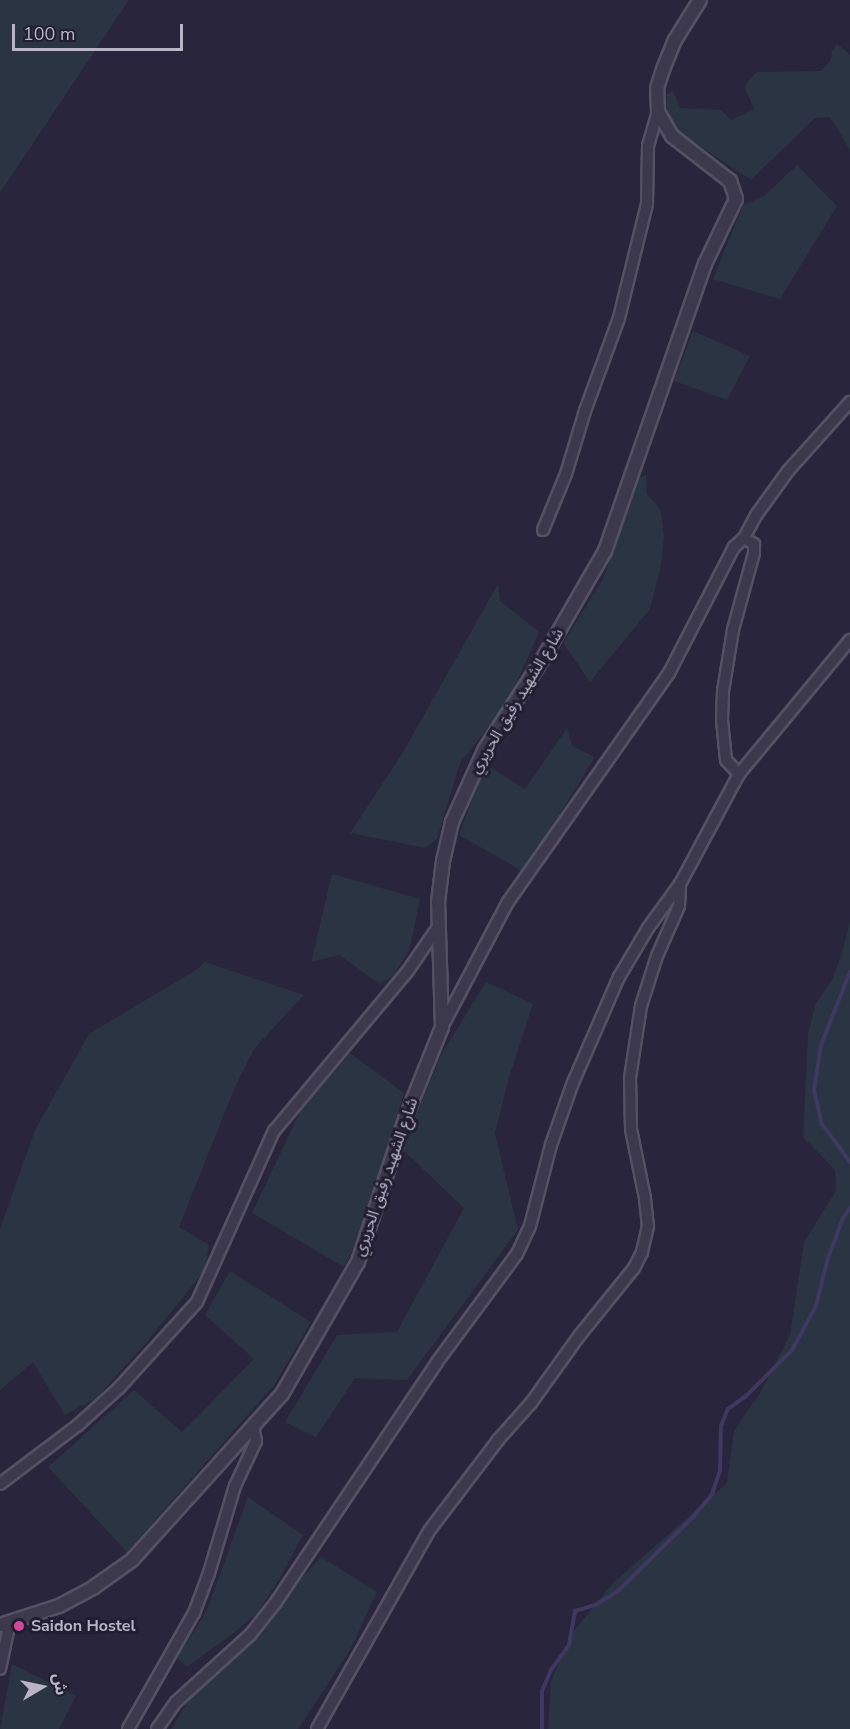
<!DOCTYPE html>
<html>
<head>
<meta charset="utf-8">
<style>
  body { margin:0 }
  #map { position:relative; width:850px; height:1729px; overflow:hidden; background:#29253c; font-family:"Nunito Sans","Noto Sans Arabic",sans-serif }
  div>[style] { position:absolute }
  .green>* { inset:0; background:#2b3442 }
  .stream>* { height:4px; margin:-2px; padding:0 2px; transform-origin:2px; border-radius:2px; background:#3f3860 }
  .roads { filter:drop-shadow(2px 0 #545164) drop-shadow(-2px 0 #545164) drop-shadow(0 2px #545164) drop-shadow(0 -2px #545164) }
  .minor>* { height:10px; margin:-5px; padding:0 5px; transform-origin:5px; border-radius:5px; background:#3c394c }
  .tertiary>* { height:12px; margin:-6px; padding:0 6px; transform-origin:6px; border-radius:6px; background:#3c394c }
  .dots>* { width:16px; height:16px; translate:-50% -50%; box-sizing:border-box; border:3px solid #211e31; border-radius:50% }
  span { translate:-50% -50%; white-space:nowrap; text-align:center; line-height:1.15; -webkit-text-stroke:6px #211e31; paint-order:stroke }
  .street-label { font-size:16px; color:#b9b5c7 }
  .poi-label { font-size:16px; color:#b9b5c7; font-weight:700 }
  .left { translate:0 -50%; text-align:left }
  .north { position:absolute; left:12px; top:1657px; width:60px; height:60px; -webkit-text-stroke:4px #211e31; paint-order:stroke; rotate:81deg; font-size:16px; font-weight:700; line-height:24px; text-align:center; color:#b9b5c7 }
  .north::after { content:''; display:block; margin:auto; width:21px; height:27px; background:#b9b5c7; clip-path:polygon(50% 0,100% 100%,50% 72%,0 100%) }
  .scale { position:absolute; left:12px; top:24px; width:171px; height:27px; box-sizing:border-box; border:3px solid #b9b5c7; border-top:0; padding-left:8px; font-size:18px; line-height:21px; white-space:nowrap; color:#b9b5c7; -webkit-text-stroke:4px #211e31; paint-order:stroke }
</style>
</head>
<body>
<div id="map">
  <div class="green">
    <div style="clip-path:polygon(0 0,129px 0,0 193px)"></div>
    <div style="clip-path:polygon(838px 44px,850px 55px,850px 150px,830px 117px,815px 118px,751px 180px,680px 133px,670px 121px,666px 107px,667px 94px,673px 91px,680px 108px,721px 110px,731px 120px,754px 109px,745px 88px,748px 81px,757px 72px,821px 71px,831px 60px,832px 50px)"></div>
    <div style="clip-path:polygon(797px 165px,837px 206px,780px 299px,713px 279px,743px 205px,764px 196px)"></div>
    <div style="clip-path:polygon(693px 331px,750px 356px,727px 400px,674px 381px)"></div>
    <div style="clip-path:polygon(646px 475px,647px 494px,661px 510px,664px 537px,661px 566px,650px 609px,590px 682px,563px 643px,602px 581px,639px 478px)"></div>
    <div style="clip-path:polygon(498px 584px,500px 601px,539px 632px,507px 704px,460px 763px,437px 839px,425px 848px,350px 833px,402px 754px)"></div>
    <div style="clip-path:polygon(567px 728px,572px 746px,595px 757px,524px 872px,459px 835px,485px 764px,525px 789px)"></div>
    <div style="clip-path:polygon(332px 874px,420px 899px,410px 948px,394px 975px,380px 984px,339px 955px,311px 962px)"></div>
    <div style="clip-path:polygon(850px 920px,850px 1729px,548px 1729px,551px 1682px,570px 1636px,613px 1583px,727px 1483px,734px 1431px,760px 1393px,790px 1335px,804px 1242px,836px 1191px,835px 1170px,803px 1137px,808px 1034px,816px 1003px,832px 980px,843px 950px)"></div>
    <div style="clip-path:polygon(205px 962px,304px 995px,254px 1049px,235px 1087px,179px 1227px,209px 1245px,205px 1270px,147px 1342px,96px 1398px,65px 1415px,33px 1362px,0 1390px,0 1229px,35px 1130px,89px 1034px,196px 970px)"></div>
    <div style="clip-path:polygon(486px 982px,533px 1004px,510px 1074px,495px 1133px,518px 1230px,407px 1380px,355px 1378px,316px 1437px,285px 1422px,337px 1335px,397px 1332px,464px 1208px,402px 1149px,441px 1055px)"></div>
    <div style="clip-path:polygon(350px 1053px,404px 1093px,362px 1233px,344px 1267px,252px 1213px,300px 1112px)"></div>
    <div style="clip-path:polygon(230px 1271px,311px 1322px,275px 1384px,127px 1552px,48px 1467px,134px 1390px,182px 1432px,254px 1359px,205px 1315px)"></div>
    <div style="clip-path:polygon(248px 1497px,303px 1535px,280px 1578px,257px 1613px,235px 1632px,187px 1667px,177px 1658px,207px 1610px)"></div>
    <div style="clip-path:polygon(321px 1557px,377px 1592px,350px 1650px,298px 1729px,171px 1729px,187px 1703px)"></div>
    <div style="clip-path:polygon(12px 1664px,76px 1696px,59px 1729px,0 1729px)"></div>
  </div>
  <div class="stream">
    <div style="left:850px;top:972px;width:79px;rotate:111.7deg"></div>
    <div style="left:821px;top:1045px;width:46px;rotate:98.8deg"></div>
    <div style="left:814px;top:1090px;width:35px;rotate:77deg"></div>
    <div style="left:822px;top:1124px;width:47px;rotate:53.6deg"></div>
    <div style="left:542px;top:1729px;width:38px;rotate:-90deg"></div>
    <div style="left:542px;top:1691px;width:23px;rotate:-67deg"></div>
    <div style="left:551px;top:1670px;width:31px;rotate:-54deg"></div>
    <div style="left:569px;top:1645px;width:35px;rotate:-80deg"></div>
    <div style="left:575px;top:1611px;width:21px;rotate:-17deg"></div>
    <div style="left:595px;top:1605px;width:27px;rotate:-31deg"></div>
    <div style="left:618px;top:1591px;width:105px;rotate:-44.6deg"></div>
    <div style="left:693px;top:1517px;width:30px;rotate:-50deg"></div>
    <div style="left:712px;top:1494px;width:24px;rotate:-71deg"></div>
    <div style="left:720px;top:1471px;width:45px;rotate:-88.7deg"></div>
    <div style="left:721px;top:1426px;width:18px;rotate:-68deg"></div>
    <div style="left:728px;top:1409px;width:22px;rotate:-36deg"></div>
    <div style="left:746px;top:1396px;width:65px;rotate:-45deg"></div>
    <div style="left:792px;top:1350px;width:50px;rotate:-61.4deg"></div>
    <div style="left:816px;top:1306px;width:49px;rotate:-76deg"></div>
    <div style="left:828px;top:1258px;width:43px;rotate:-69.4deg"></div>
    <div style="left:843px;top:1218px;width:12px;rotate:-55deg"></div>
  </div>
  <div class="roads">
    <div class="minor">
      <div style="left:543px;top:530px;width:61px;rotate:-67.7deg"></div>
      <div style="left:566px;top:474px;width:66px;rotate:-73.2deg"></div>
      <div style="left:585px;top:411px;width:99px;rotate:-69.9deg"></div>
      <div style="left:619px;top:318px;width:117px;rotate:-76.2deg"></div>
      <div style="left:647px;top:204px;width:58px;rotate:-89deg"></div>
      <div style="left:648px;top:146px;width:35px;rotate:-74deg"></div>
      <div style="left:744px;top:538px;width:27px;rotate:-62deg"></div>
      <div style="left:757px;top:514px;width:53px;rotate:-54.2deg"></div>
      <div style="left:788px;top:471px;width:93px;rotate:-48.1deg"></div>
      <div style="left:442px;top:1027px;width:141px;rotate:-62.2deg"></div>
      <div style="left:508px;top:902px;width:280px;rotate:-54.9deg"></div>
      <div style="left:669px;top:673px;width:142px;rotate:-62.7deg"></div>
      <div style="left:734px;top:547px;width:13px;rotate:-42deg"></div>
      <div style="left:744px;top:538px;width:12px;rotate:31deg"></div>
      <div style="left:754px;top:544px;width:9px;rotate:90deg"></div>
      <div style="left:754px;top:553px;width:80px;rotate:105.3deg"></div>
      <div style="left:733px;top:630px;width:62px;rotate:99.3deg"></div>
      <div style="left:723px;top:691px;width:29px;rotate:92deg"></div>
      <div style="left:722px;top:720px;width:40px;rotate:84.3deg"></div>
      <div style="left:726px;top:760px;width:19px;rotate:47deg"></div>
      <div style="left:0;top:1484px;width:98px;rotate:-37.1deg"></div>
      <div style="left:78px;top:1425px;width:55px;rotate:-42.1deg"></div>
      <div style="left:119px;top:1388px;width:116px;rotate:-47.8deg"></div>
      <div style="left:197px;top:1302px;width:188px;rotate:-65.8deg"></div>
      <div style="left:274px;top:1131px;width:207px;rotate:-50.1deg"></div>
      <div style="left:407px;top:972px;width:55px;rotate:-55.4deg"></div>
      <div style="left:0;top:1669px;width:48px;rotate:-78deg"></div>
      <div style="left:128px;top:1729px;width:133px;rotate:-60.4deg"></div>
      <div style="left:194px;top:1613px;width:43px;rotate:-69.4deg"></div>
      <div style="left:209px;top:1573px;width:91px;rotate:-73.4deg"></div>
      <div style="left:235px;top:1486px;width:50px;rotate:-65deg"></div>
      <div style="left:256px;top:1441px;width:15px;rotate:-101deg"></div>
      <div style="left:157px;top:1729px;width:33px;rotate:-55deg"></div>
      <div style="left:176px;top:1702px;width:100px;rotate:-42.2deg"></div>
      <div style="left:250px;top:1635px;width:42px;rotate:-51.8deg"></div>
      <div style="left:276px;top:1602px;width:289px;rotate:-56.1deg"></div>
      <div style="left:437px;top:1362px;width:134px;rotate:-53.5deg"></div>
      <div style="left:517px;top:1254px;width:31px;rotate:-65deg"></div>
      <div style="left:530px;top:1226px;width:84px;rotate:-75.5deg"></div>
      <div style="left:551px;top:1145px;width:64px;rotate:-70.7deg"></div>
      <div style="left:572px;top:1085px;width:118px;rotate:-66.5deg"></div>
      <div style="left:619px;top:977px;width:57px;rotate:-59.4deg"></div>
      <div style="left:648px;top:928px;width:54px;rotate:-54deg"></div>
      <div style="left:680px;top:884px;width:125px;rotate:-61.8deg"></div>
      <div style="left:739px;top:774px;width:174px;rotate:-50.4deg"></div>
      <div style="left:317px;top:1729px;width:227px;rotate:-60.5deg"></div>
      <div style="left:429px;top:1531px;width:114px;rotate:-52.8deg"></div>
      <div style="left:498px;top:1440px;width:50px;rotate:-48.3deg"></div>
      <div style="left:531px;top:1403px;width:82px;rotate:-54.4deg"></div>
      <div style="left:579px;top:1336px;width:87px;rotate:-51deg"></div>
      <div style="left:634px;top:1268px;width:18px;rotate:-63deg"></div>
      <div style="left:642px;top:1252px;width:26px;rotate:-77deg"></div>
      <div style="left:648px;top:1227px;width:29px;rotate:-96deg"></div>
      <div style="left:645px;top:1198px;width:70px;rotate:-101.5deg"></div>
      <div style="left:631px;top:1129px;width:51px;rotate:-91.1deg"></div>
      <div style="left:630px;top:1078px;width:73px;rotate:-81.3deg"></div>
      <div style="left:641px;top:1006px;width:52px;rotate:-72.3deg"></div>
      <div style="left:657px;top:956px;width:55px;rotate:-66.3deg"></div>
      <div style="left:679px;top:906px;width:22px;rotate:-87deg"></div>
    </div>
    <div class="tertiary">
      <div style="left:0;top:1625px;width:62px;rotate:-17.9deg"></div>
      <div style="left:59px;top:1606px;width:40px;rotate:-28deg"></div>
      <div style="left:94px;top:1587px;width:47px;rotate:-35.4deg"></div>
      <div style="left:132px;top:1560px;width:224px;rotate:-47.9deg"></div>
      <div style="left:282px;top:1394px;width:152px;rotate:-60.1deg"></div>
      <div style="left:358px;top:1262px;width:151px;rotate:-71.8deg"></div>
      <div style="left:405px;top:1119px;width:99px;rotate:-68.1deg"></div>
      <div style="left:442px;top:1027px;width:125px;rotate:-91.8deg"></div>
      <div style="left:438px;top:902px;width:41px;rotate:-83deg"></div>
      <div style="left:443px;top:861px;width:40px;rotate:-77deg"></div>
      <div style="left:452px;top:822px;width:80px;rotate:-65.7deg"></div>
      <div style="left:485px;top:749px;width:106px;rotate:-57.4deg"></div>
      <div style="left:542px;top:660px;width:126px;rotate:-60deg"></div>
      <div style="left:605px;top:551px;width:304px;rotate:-70.8deg"></div>
      <div style="left:705px;top:264px;width:72px;rotate:-64.5deg"></div>
      <div style="left:736px;top:199px;width:19px;rotate:-108deg"></div>
      <div style="left:730px;top:181px;width:73px;rotate:-142.2deg"></div>
      <div style="left:672px;top:136px;width:28px;rotate:-120deg"></div>
      <div style="left:658px;top:112px;width:24px;rotate:-92deg"></div>
      <div style="left:657px;top:88px;width:22px;rotate:-72deg"></div>
      <div style="left:664px;top:67px;width:29px;rotate:-68deg"></div>
      <div style="left:675px;top:40px;width:47px;rotate:-58deg"></div>
    </div>
  </div>
  <div class="dots">
    <div style="left:19px;top:1626px;background:#d1479c"></div>
  </div>
  <div class="street-label">
    <span style="left:517px;top:701px;rotate:-59deg">شارع الشهيد رفيق الحريري</span>
    <span style="left:386px;top:1177px;rotate:-71deg">شارع الشهيد رفيق الحريري</span>
  </div>
  <div class="poi-label">
    <span class="left" style="left:31px;top:1626px">Saidon Hostel</span>
  </div>
  <div class="north">ش</div>
  <div class="scale">100 m</div>
</div>
</body>
</html>
